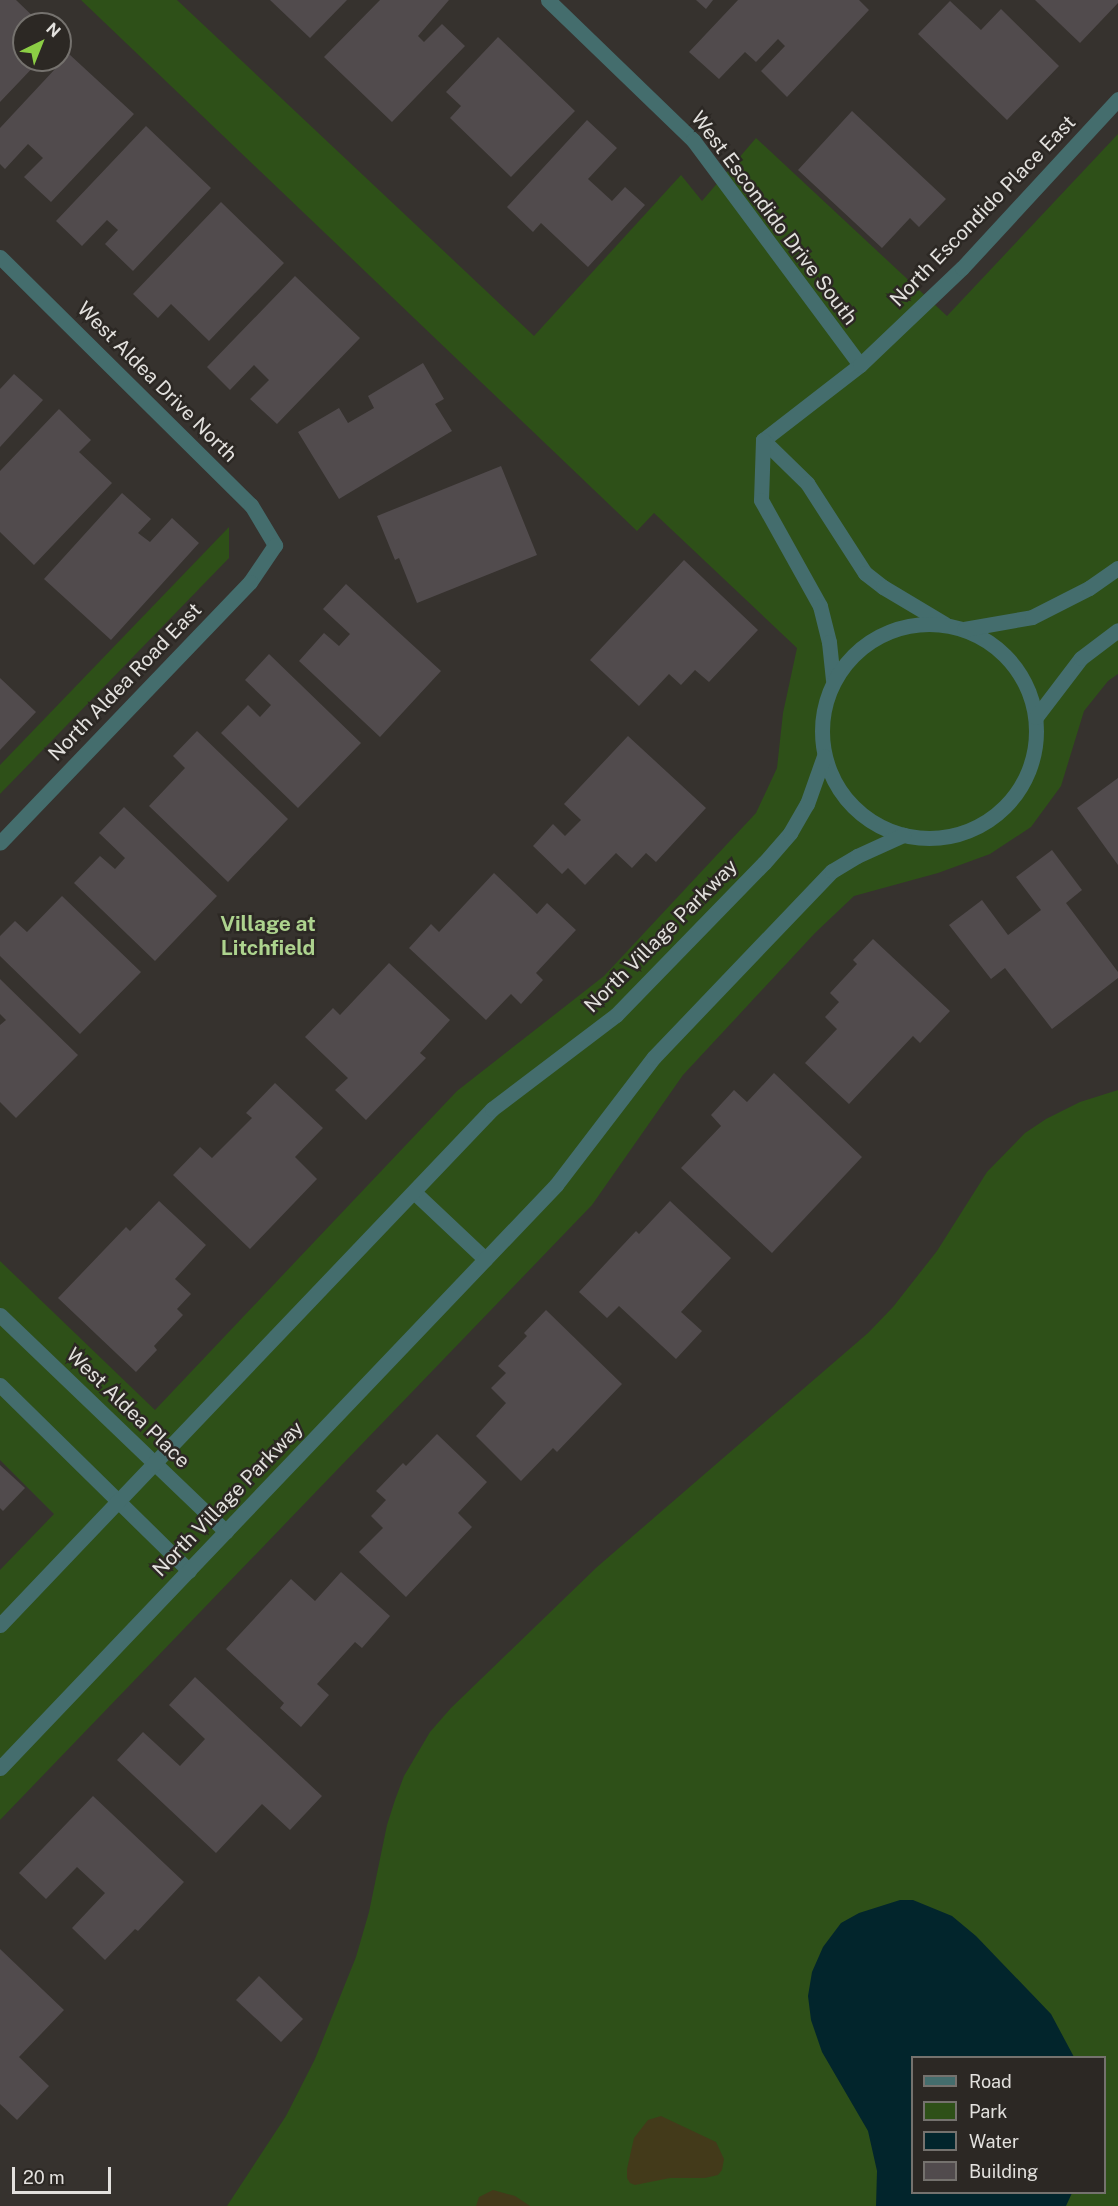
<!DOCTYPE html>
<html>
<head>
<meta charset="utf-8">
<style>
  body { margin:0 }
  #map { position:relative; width:1118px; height:2206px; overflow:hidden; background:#36322e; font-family:"Public Sans",sans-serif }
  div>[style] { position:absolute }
  .green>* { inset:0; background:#2e5018 }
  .sand>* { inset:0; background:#433a1a }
  .water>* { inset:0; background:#02252c }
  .building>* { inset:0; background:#514b4d }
  .street>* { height:15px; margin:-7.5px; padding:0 7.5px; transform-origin:7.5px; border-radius:7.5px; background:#446d6d }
  .street>.ring { margin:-7.5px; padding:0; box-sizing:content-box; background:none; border:15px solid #446d6d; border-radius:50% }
  span { translate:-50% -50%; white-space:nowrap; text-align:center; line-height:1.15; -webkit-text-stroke:5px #2c2824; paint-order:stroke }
  .street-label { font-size:20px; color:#e3e1de }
  .neighbourhood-label { font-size:21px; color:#add38e; font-weight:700 }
  .legend { position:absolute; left:911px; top:2056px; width:195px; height:138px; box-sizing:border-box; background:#2c2824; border:2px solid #75726e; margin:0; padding:8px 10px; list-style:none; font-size:18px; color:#e3e1de }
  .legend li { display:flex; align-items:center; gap:12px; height:30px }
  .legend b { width:30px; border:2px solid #75726e }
  .north { position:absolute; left:12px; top:12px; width:60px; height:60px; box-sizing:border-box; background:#2c2824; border:2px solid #75726e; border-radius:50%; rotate:43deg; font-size:16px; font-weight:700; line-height:24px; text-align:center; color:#e3e1de }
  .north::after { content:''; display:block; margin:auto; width:21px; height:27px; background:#8cce45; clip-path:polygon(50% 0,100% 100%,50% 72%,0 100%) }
  .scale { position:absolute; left:12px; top:2167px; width:99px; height:27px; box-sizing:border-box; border:3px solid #e3e1de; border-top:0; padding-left:8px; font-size:18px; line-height:21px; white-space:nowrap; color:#e3e1de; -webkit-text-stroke:4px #2c2824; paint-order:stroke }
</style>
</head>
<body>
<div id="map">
  <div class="green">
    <div style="clip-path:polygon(81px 0,177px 0,534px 336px,681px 175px,702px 201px,756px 138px,947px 316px,1118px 134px,1118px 674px,1108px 681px,1084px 711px,1061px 786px,1031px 827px,990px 854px,938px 873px,854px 896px,815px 933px,683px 1075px,592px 1205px,0 1820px,0 1570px,54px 1514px,0 1460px,0 1261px,155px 1410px,457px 1091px,604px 976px,756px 813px,777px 768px,783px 713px,797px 648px,654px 513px,637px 531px)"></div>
    <div style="clip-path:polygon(229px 527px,229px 558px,0 794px,0 765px)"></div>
    <div style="clip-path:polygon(evenodd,1118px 1090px,1118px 2206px,227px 2206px,286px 2116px,315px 2059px,356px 1957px,369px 1912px,387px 1825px,395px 1800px,404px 1776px,430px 1732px,451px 1708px,597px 1567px,868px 1333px,893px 1307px,937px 1251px,987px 1172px,1025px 1133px,1046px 1119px,1080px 1102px,1118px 1090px,912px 2058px,1104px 2058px,1104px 2192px,912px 2192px,912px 2058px)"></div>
  </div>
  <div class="sand">
    <div style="clip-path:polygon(661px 2116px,716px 2142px,724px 2159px,722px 2170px,718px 2175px,705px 2178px,670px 2178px,635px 2185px,630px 2183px,627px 2178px,627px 2169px,634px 2138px,648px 2120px)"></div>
    <div style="clip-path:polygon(493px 2190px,515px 2196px,530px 2206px,476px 2206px,479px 2197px)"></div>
  </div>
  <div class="water">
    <div style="clip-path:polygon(900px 1900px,913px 1900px,952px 1916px,976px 1936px,1051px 2014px,1074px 2057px,912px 2058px,912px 2192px,1072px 2193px,1066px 2206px,876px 2206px,877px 2171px,868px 2131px,822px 2052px,811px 2020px,808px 1996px,812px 1972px,823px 1947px,841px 1923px,859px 1913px)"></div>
  </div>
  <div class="building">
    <div style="clip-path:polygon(0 0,16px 0,41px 24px,24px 24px,24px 60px,40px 60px,0 102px)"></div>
    <div style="clip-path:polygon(270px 0,347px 0,310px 38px)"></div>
    <div style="clip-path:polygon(380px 0,449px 0,418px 36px,424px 42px,442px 24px,465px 46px,392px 122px,324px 57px)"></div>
    <div style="clip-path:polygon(696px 0,713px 0,706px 9px)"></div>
    <div style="clip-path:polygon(738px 0,859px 0,869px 10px,787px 97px,761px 71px,785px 46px,778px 39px,756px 62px,745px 52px,719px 79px,689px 52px)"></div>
    <div style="clip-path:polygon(1035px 0,1118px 0,1118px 3px,1080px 43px)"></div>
    <div style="clip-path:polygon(950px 1px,981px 30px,1001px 9px,1059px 66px,1007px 120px,918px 34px)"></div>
    <div style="clip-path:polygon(498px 37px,575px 111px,511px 177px,450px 118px,461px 106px,446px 92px)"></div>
    <div style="clip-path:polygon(69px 54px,134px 114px,51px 202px,24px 177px,43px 158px,28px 144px,5px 169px,0 164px,0 128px)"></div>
    <div style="clip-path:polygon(852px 111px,946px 199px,919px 227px,910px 218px,882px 248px,798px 170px)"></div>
    <div style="clip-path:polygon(587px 120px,617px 148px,588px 179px,612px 201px,625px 187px,645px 205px,588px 267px,541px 223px,533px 232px,507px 207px)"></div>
    <div style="clip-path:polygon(146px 126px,211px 188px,133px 271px,105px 244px,118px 230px,107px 220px,82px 246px,56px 221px)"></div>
    <div style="clip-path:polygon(221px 202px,284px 263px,209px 341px,171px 304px,158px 318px,133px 294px)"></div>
    <div style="clip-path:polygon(295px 276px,360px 338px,277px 424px,250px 399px,269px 380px,254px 365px,230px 390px,207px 367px)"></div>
    <div style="clip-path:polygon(423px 363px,444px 399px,435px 404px,452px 431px,339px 499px,298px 432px,339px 408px,348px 423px,374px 408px,368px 396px)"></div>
    <div style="clip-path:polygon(14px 374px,43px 400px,0 447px,0 389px)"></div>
    <div style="clip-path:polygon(59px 409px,91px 440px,79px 452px,112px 483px,34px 565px,0 532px,0 471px)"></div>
    <div style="clip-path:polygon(501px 466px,537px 555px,417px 603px,399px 558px,395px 560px,377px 516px)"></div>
    <div style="clip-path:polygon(122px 493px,151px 519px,138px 533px,150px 542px,172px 518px,199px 543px,111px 640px,44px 579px)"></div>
    <div style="clip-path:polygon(684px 560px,758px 630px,709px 682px,695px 670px,681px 685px,669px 674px,639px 706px,590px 660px)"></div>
    <div style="clip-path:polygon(346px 584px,441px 671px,380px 737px,299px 661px,324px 633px,339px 646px,350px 634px,323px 609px)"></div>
    <div style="clip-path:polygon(269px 654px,361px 743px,298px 808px,221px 733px,248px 705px,260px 717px,271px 705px,245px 680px)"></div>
    <div style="clip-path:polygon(0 678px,36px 712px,0 750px)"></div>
    <div style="clip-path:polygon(197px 731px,288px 819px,228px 882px,149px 806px,185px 768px,173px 756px)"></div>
    <div style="clip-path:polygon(628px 736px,706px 808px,656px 862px,646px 853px,632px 868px,616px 853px,585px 885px,568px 868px,562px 874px,533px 846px,553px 824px,565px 836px,581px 820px,564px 804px)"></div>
    <div style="clip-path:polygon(1118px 778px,1118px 865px,1077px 808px)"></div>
    <div style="clip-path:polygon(124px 807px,217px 896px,155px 961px,74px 883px,100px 856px,115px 869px,125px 858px,99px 833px)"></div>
    <div style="clip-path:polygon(1052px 850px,1082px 890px,1066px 903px,1118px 972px,1118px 978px,1052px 1029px,1005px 968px,991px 979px,949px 925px,982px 900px,1008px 935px,1041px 910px,1016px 877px)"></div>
    <div style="clip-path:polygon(494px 873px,537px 914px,547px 903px,576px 930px,536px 973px,543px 980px,521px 1004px,511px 994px,486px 1020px,409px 948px,431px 924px,439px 932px)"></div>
    <div style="clip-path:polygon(62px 896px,141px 972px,80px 1034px,0 956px,0 936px,15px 921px,27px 932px)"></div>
    <div style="clip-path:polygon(873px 939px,950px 1011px,920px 1043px,913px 1036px,849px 1104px,805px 1063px,837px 1029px,825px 1017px,839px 1002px,830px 993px,857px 964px,853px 960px)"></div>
    <div style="clip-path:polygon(389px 963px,450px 1020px,420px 1053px,426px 1058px,366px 1120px,335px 1090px,348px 1078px,305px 1037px,333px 1008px,340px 1015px)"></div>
    <div style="clip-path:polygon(0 979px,78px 1055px,16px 1118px,0 1102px,0 1025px,6px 1020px,0 1014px)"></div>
    <div style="clip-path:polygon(774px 1073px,862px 1157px,772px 1253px,681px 1168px,721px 1126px,711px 1115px,734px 1090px,747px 1102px)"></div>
    <div style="clip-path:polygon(275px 1083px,323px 1128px,295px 1157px,317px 1179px,250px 1249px,173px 1175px,200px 1147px,212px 1158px,252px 1118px,246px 1113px)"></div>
    <div style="clip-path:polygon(159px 1201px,206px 1245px,175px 1279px,191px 1294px,177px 1309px,183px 1315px,154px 1346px,157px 1350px,136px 1372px,58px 1298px,126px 1227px,130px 1231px)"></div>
    <div style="clip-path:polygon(670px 1201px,731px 1258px,681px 1312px,702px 1331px,676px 1359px,619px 1306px,607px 1318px,579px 1292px,636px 1231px,639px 1234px)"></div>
    <div style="clip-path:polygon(546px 1310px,622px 1384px,557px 1452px,553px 1448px,521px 1481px,476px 1436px,506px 1403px,491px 1388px,506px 1373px,498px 1366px,527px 1336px,524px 1333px)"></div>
    <div style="clip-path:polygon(437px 1434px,487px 1482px,458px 1513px,472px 1527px,406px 1597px,359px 1552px,383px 1528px,371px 1516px,386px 1500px,376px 1491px,403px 1463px,406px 1466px)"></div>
    <div style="clip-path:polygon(0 1465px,25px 1488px,3px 1511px,0 1508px)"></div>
    <div style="clip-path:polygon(341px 1572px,390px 1616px,362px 1648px,355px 1642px,317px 1684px,329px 1695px,301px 1727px,280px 1708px,284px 1703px,226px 1649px,291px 1579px,315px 1601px)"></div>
    <div style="clip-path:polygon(195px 1677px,322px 1796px,290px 1830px,262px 1804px,216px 1853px,117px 1760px,143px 1732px,180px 1766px,205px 1739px,169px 1705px)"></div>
    <div style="clip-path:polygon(93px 1796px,184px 1882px,138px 1931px,135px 1929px,105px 1960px,72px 1928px,105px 1893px,77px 1867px,46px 1899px,19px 1873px)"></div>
    <div style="clip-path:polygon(0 1949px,64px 2010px,19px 2057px,49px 2086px,17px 2120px,0 2104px)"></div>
    <div style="clip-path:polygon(259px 1976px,303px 2019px,281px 2042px,236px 2000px)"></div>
  </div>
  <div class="street">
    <div style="left:548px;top:0;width:202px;rotate:44deg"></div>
    <div style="left:693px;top:140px;width:280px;rotate:53.4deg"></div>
    <div style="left:0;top:257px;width:353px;rotate:44.7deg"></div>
    <div style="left:251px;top:505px;width:47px;rotate:59deg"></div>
    <div style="left:275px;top:545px;width:45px;rotate:124deg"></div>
    <div style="left:250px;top:582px;width:361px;rotate:133.8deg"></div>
    <div style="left:763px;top:440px;width:123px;rotate:-37.7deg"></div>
    <div style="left:860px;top:365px;width:141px;rotate:-43.6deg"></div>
    <div style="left:962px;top:268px;width:230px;rotate:-47.3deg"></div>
    <div style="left:763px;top:440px;width:62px;rotate:44.3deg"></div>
    <div style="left:807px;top:483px;width:107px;rotate:57.2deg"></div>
    <div style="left:865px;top:573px;width:23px;rotate:38deg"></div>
    <div style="left:883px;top:587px;width:72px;rotate:30.8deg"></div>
    <div style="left:763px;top:440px;width:60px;rotate:91.9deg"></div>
    <div style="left:761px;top:500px;width:121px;rotate:60.9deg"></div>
    <div style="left:820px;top:606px;width:37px;rotate:76deg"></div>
    <div style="left:829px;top:642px;width:38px;rotate:84deg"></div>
    <div class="ring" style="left:822px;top:624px;width:199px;height:199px"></div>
    <div style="left:964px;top:629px;width:69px;rotate:-10deg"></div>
    <div style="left:1032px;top:617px;width:64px;rotate:-27deg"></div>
    <div style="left:1089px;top:588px;width:35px;rotate:-35deg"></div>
    <div style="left:1036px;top:717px;width:74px;rotate:-52.7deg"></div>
    <div style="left:1081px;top:658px;width:46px;rotate:-37.1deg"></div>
    <div style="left:414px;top:1192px;width:98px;rotate:43.3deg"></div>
    <div style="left:0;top:1315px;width:313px;rotate:43.8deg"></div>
    <div style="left:0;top:1385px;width:265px;rotate:44.5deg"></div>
    <div style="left:0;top:1625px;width:713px;rotate:-46.36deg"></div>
    <div style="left:492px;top:1109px;width:156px;rotate:-37.2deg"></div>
    <div style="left:616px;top:1015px;width:212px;rotate:-45.8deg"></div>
    <div style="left:764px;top:863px;width:40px;rotate:-49deg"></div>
    <div style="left:790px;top:833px;width:34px;rotate:-60deg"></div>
    <div style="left:807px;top:804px;width:51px;rotate:-70.5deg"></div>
    <div style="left:0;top:1768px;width:806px;rotate:-46.36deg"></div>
    <div style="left:556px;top:1185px;width:161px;rotate:-52.6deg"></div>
    <div style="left:654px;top:1057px;width:257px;rotate:-46.3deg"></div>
    <div style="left:832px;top:871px;width:29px;rotate:-31deg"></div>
    <div style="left:857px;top:856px;width:51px;rotate:-24.5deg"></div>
  </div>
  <div class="street-label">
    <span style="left:983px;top:211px;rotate:-46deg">North Escondido Place East</span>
    <span style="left:774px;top:218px;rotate:53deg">West Escondido Drive South</span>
    <span style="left:157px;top:382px;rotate:45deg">West Aldea Drive North</span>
    <span style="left:125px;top:682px;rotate:-46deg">North Aldea Road East</span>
    <span style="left:661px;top:936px;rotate:-45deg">North Village Parkway</span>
    <span style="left:128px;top:1408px;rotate:44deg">West Aldea Place</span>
    <span style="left:228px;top:1499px;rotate:-46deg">North Village Parkway</span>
  </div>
  <div class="neighbourhood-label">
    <span style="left:268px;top:936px">Village at<br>Litchfield</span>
  </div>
  <ul class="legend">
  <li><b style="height:8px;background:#446d6d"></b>Road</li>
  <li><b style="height:16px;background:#2e5018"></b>Park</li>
  <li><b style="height:16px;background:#02252c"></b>Water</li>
  <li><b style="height:16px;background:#514b4d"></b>Building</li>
  </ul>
  <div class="north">N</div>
  <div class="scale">20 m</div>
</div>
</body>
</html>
